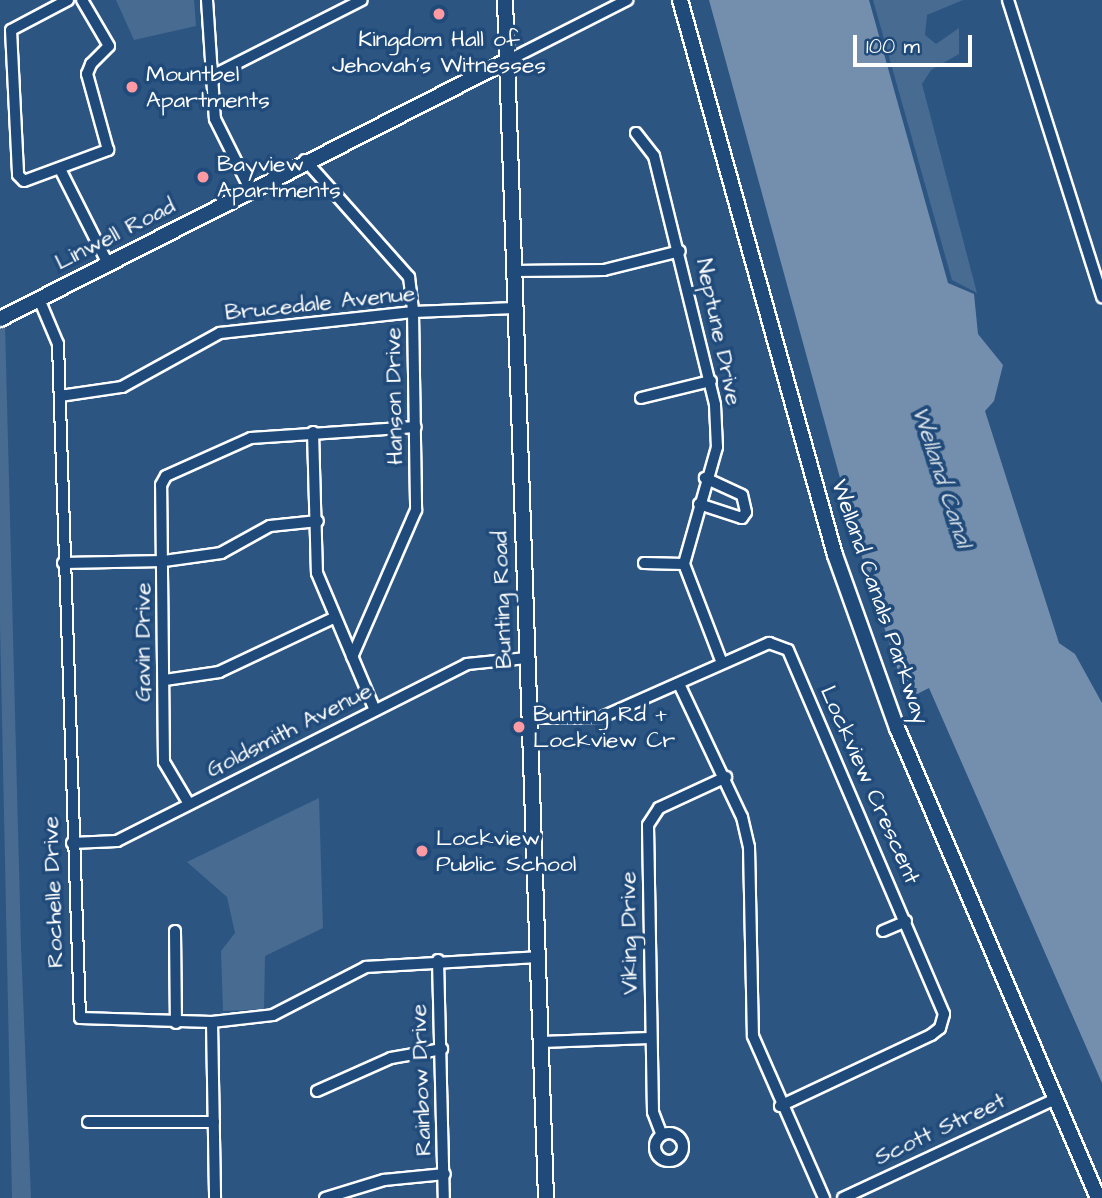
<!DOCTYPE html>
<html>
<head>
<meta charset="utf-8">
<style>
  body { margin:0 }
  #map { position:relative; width:1102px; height:1198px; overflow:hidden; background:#2c5582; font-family:"Architects Daughter",sans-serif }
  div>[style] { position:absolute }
  .green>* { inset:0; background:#486b92 }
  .water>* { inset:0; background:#748fad }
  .roads { filter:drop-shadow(2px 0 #fff) drop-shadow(-2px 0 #fff) drop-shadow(0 2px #fff) drop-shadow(0 -2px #fff) }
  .minor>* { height:10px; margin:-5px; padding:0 5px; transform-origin:5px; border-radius:5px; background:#1f4a7a }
  .minor>.ring { margin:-5px; padding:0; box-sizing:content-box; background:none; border:10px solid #1f4a7a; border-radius:50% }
  .major>* { height:14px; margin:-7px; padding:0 7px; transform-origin:7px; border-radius:7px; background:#1f4a7a }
  .dots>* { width:19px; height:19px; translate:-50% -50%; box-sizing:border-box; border:4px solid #1f4a7a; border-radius:50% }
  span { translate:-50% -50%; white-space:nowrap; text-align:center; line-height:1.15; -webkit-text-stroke:7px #1f4a7a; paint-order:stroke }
  .poi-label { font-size:23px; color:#fff }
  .left { translate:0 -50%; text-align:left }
  .street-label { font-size:23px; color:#fff }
  .water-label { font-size:24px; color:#d5dde6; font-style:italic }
  .scale { position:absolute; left:853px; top:35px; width:119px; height:32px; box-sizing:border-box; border:4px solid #fff; border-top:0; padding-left:9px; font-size:21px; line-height:24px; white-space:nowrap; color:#fff; -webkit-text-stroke:5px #1f4a7a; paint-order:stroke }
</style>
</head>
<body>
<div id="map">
  <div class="green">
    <div style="clip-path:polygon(116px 0,194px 0,196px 26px,134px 40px)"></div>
    <div style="clip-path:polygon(873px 0,963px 0,927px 15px,925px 35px,936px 44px,959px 28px,959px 54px,931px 70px,922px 84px,977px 293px,952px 280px)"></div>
    <div style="clip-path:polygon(5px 324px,21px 945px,31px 1198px,12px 1198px,0 623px,0 326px)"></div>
    <div style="clip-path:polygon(319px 798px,323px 928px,265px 956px,264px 1009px,223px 1011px,221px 951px,235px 933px,227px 897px,187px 862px)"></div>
  </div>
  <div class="water">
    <div style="clip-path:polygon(709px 0,869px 0,948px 283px,974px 294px,978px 334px,1003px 365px,994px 401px,985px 411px,1059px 643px,1075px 654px,1102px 703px,1102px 1083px,929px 688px,907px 699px,860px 551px)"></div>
  </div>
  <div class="roads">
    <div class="minor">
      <div style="left:68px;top:0;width:64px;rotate:152.2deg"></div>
      <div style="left:11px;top:30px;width:145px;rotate:87.2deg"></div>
      <div style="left:18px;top:175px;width:8px;rotate:45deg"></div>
      <div style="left:24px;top:181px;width:90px;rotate:-20.3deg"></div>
      <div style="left:108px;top:150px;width:79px;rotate:-105.4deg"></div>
      <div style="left:87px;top:74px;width:11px;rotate:-68deg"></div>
      <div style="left:91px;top:64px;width:25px;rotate:-45deg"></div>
      <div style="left:109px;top:46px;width:53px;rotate:-120.4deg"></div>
      <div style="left:207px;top:0;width:119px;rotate:86.2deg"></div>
      <div style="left:215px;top:119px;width:78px;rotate:63.4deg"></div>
      <div style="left:1008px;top:0;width:312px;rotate:72.4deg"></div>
      <div style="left:507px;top:61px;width:135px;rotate:-26.9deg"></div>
      <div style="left:210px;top:77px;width:170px;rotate:-26.9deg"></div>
      <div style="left:636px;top:133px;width:29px;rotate:52deg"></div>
      <div style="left:654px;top:156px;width:256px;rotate:76.2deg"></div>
      <div style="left:715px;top:405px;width:42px;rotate:87.3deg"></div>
      <div style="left:717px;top:447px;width:122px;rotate:105.8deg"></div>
      <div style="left:684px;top:564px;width:106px;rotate:69deg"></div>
      <div style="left:305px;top:160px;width:157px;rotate:48.4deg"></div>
      <div style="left:409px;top:277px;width:35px;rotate:83deg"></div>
      <div style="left:413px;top:312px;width:198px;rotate:89.1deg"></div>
      <div style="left:416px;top:510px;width:160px;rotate:113.5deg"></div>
      <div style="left:61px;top:171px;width:104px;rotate:63.2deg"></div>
      <div style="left:513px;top:271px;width:91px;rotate:-0.6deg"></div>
      <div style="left:604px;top:270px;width:78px;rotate:-14deg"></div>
      <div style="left:39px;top:299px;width:49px;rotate:67.1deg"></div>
      <div style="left:58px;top:344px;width:674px;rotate:88.13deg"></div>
      <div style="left:80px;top:1018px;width:132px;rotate:1.7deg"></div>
      <div style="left:212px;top:1022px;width:61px;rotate:-6.5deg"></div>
      <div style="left:273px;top:1015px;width:105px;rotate:-27.3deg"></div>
      <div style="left:366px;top:967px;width:171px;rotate:-3.3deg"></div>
      <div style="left:60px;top:396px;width:63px;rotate:-8.3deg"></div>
      <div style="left:122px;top:387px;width:112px;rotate:-28.9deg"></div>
      <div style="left:220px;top:333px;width:194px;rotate:-6.2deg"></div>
      <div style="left:413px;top:312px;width:102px;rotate:-2.2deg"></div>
      <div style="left:641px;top:398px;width:72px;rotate:-13.7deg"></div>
      <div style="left:313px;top:432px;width:141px;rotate:88.4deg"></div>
      <div style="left:317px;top:573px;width:149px;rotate:67.1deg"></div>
      <div style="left:699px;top:504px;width:45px;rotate:18deg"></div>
      <div style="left:742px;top:518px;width:7px;rotate:-56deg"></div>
      <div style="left:746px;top:512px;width:17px;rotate:-103deg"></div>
      <div style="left:742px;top:495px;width:41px;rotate:-155.3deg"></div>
      <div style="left:63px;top:563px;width:101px;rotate:-1.1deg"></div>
      <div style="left:164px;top:561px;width:58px;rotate:-8deg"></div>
      <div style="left:221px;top:553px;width:56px;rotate:-28.9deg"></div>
      <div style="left:270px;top:526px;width:48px;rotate:-5.9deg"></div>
      <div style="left:644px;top:563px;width:40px;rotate:1.4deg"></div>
      <div style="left:165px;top:680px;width:55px;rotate:-8.4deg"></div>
      <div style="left:219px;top:672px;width:126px;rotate:-25.3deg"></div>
      <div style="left:679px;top:684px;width:147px;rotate:64.7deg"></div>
      <div style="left:742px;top:817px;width:31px;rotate:77deg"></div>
      <div style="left:749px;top:847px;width:189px;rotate:88.8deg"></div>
      <div style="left:753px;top:1036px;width:177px;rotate:66.3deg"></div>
      <div style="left:529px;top:718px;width:73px;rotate:-0.8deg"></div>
      <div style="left:602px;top:717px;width:183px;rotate:-23.9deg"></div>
      <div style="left:769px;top:643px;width:20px;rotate:20deg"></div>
      <div style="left:788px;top:650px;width:396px;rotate:66.8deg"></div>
      <div style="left:944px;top:1014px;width:15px;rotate:106deg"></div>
      <div style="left:940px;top:1028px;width:11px;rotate:142deg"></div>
      <div style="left:931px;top:1035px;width:167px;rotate:154.8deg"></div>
      <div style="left:189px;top:804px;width:49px;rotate:-120.8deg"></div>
      <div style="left:164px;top:762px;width:277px;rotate:-90.6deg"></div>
      <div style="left:161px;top:485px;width:10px;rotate:-61deg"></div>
      <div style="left:166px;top:476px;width:93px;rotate:-24.1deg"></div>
      <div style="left:251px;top:438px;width:165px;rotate:-3.8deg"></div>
      <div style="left:72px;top:843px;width:45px;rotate:-2.5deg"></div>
      <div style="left:117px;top:841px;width:392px;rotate:-26.8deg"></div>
      <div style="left:467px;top:664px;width:60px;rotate:-5.7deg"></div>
      <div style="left:175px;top:931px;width:92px;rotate:89.4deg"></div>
      <div style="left:883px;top:931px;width:25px;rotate:-23deg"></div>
      <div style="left:438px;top:960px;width:238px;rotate:88.6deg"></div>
      <div style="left:212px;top:1022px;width:176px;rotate:89deg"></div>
      <div style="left:540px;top:1042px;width:111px;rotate:-2.1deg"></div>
      <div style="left:317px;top:1091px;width:81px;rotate:-24deg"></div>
      <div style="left:391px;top:1058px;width:52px;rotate:-10deg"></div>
      <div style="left:88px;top:1122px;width:126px"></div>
      <div class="ring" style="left:655px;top:1133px;width:18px;height:18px"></div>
      <div style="left:661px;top:1133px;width:22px;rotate:-111deg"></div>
      <div style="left:653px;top:1112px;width:287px;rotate:-91deg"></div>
      <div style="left:648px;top:825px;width:20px;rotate:-57deg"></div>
      <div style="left:659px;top:808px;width:74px;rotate:-24.8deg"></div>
      <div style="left:325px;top:1198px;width:62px;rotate:-17deg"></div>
      <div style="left:384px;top:1180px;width:61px;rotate:-5.6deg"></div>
      <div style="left:843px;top:1198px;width:234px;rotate:-25deg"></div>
    </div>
    <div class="major">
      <div style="left:505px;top:0;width:1199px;rotate:88.04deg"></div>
      <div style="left:680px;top:0;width:576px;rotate:74.4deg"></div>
      <div style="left:835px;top:555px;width:184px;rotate:70.3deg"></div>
      <div style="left:897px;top:728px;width:511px;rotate:66.85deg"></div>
      <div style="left:0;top:319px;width:569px;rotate:-26.97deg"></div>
    </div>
  </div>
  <div class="dots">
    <div style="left:439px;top:14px;background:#ff9aa2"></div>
    <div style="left:132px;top:87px;background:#ff9aa2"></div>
    <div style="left:203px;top:177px;background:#ff9aa2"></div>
    <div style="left:519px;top:727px;background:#ff9aa2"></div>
    <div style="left:422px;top:851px;background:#ff9aa2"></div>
  </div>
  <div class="poi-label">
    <span style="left:439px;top:52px">Kingdom Hall of<br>Jehovah's Witnesses</span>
    <span class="left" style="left:146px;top:87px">Mountbel<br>Apartments</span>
    <span class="left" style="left:217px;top:177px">Bayview<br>Apartments</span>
    <span class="left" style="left:533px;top:727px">Bunting Rd +<br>Lockview Cr</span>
    <span class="left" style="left:436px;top:851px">Lockview<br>Public School</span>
  </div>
  <div class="street-label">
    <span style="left:115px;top:234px;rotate:-27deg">Linwell Road</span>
    <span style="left:320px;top:303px;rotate:-6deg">Brucedale Avenue</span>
    <span style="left:719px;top:332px;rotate:78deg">Neptune Drive</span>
    <span style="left:394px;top:396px;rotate:-91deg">Hanson Drive</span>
    <span style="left:502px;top:600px;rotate:-92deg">Bunting Road</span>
    <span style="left:880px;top:602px;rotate:71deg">Welland Canals Parkway</span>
    <span style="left:143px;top:642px;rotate:-90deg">Gavin Drive</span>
    <span style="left:289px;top:730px;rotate:-27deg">Goldsmith Avenue</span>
    <span style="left:870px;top:785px;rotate:66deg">Lockview Crescent</span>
    <span style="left:53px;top:892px;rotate:-92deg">Rochelle Drive</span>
    <span style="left:629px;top:933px;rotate:-91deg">Viking Drive</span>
    <span style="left:421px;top:1080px;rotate:-92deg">Rainbow Drive</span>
    <span style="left:940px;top:1129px;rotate:-25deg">Scott Street</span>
  </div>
  <div class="water-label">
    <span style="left:941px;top:477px;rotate:72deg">Welland Canal</span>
  </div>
  <div class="scale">100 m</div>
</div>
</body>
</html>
